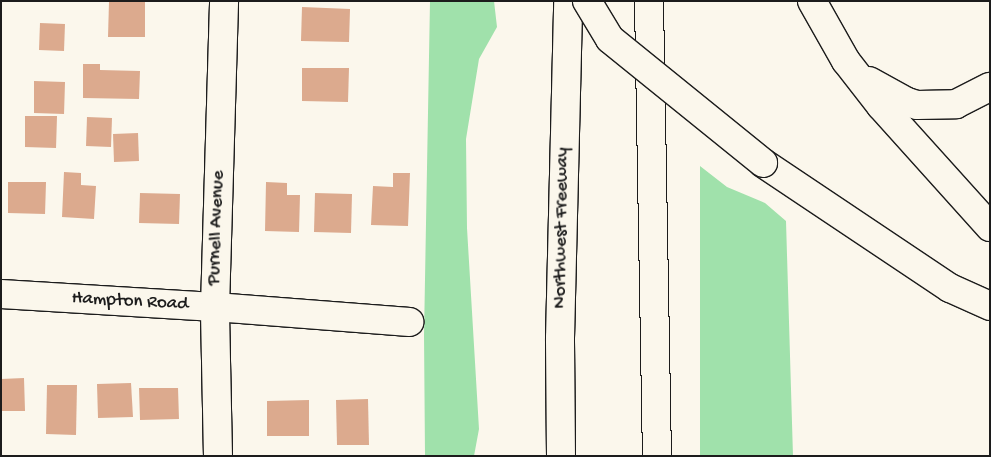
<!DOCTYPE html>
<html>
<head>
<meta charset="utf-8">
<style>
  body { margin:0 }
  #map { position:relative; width:991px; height:457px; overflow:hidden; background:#fbf7ec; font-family:"Gochi Hand",sans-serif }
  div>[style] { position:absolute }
  .green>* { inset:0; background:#a0e1ab }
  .building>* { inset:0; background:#dcaa8e }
  .roads { filter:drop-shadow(1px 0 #1c1c1c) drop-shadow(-1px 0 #1c1c1c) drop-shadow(0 1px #1c1c1c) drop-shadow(0 -1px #1c1c1c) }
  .minor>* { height:28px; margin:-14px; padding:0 14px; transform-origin:14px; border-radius:14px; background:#fbf7ec }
  .motorway>* { height:28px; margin:-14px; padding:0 14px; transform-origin:14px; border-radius:14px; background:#fbf7ec }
  .bridges { filter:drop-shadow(1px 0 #1c1c1c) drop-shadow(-1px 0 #1c1c1c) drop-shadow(0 1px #1c1c1c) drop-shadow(0 -1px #1c1c1c) }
  .motorway-bridge>* { height:28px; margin:-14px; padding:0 14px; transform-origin:14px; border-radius:14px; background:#fbf7ec }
  span { translate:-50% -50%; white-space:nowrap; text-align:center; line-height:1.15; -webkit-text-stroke:4px #fbf7ec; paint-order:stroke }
  .street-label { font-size:19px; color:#1c1c1c }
  .frame { position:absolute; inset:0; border:2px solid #1c1c1c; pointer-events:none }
</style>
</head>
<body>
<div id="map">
  <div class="green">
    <div style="clip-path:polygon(430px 1px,494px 1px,497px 27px,479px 59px,466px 139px,467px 228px,479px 429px,474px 456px,425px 456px,424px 335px)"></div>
    <div style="clip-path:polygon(700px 166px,727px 187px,765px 203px,786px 221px,793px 456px,700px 456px)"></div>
  </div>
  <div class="building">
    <div style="clip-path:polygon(109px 2px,145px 2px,145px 37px,108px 37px)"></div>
    <div style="clip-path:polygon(302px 7px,350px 9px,349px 42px,301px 41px)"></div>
    <div style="clip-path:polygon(40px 23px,65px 24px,64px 51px,39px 50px)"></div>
    <div style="clip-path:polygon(83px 64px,100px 64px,100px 70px,140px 71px,139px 99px,83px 98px)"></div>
    <div style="clip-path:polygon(302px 68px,349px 68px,348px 102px,302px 101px)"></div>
    <div style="clip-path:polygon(34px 81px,65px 82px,64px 114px,34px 113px)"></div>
    <div style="clip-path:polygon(25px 116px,57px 116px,56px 148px,25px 147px)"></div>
    <div style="clip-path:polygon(87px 117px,112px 118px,111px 147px,86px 146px)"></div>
    <div style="clip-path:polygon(138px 133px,139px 161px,114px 162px,113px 134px)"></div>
    <div style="clip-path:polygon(64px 172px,81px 173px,81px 185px,96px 186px,94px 219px,62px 217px)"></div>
    <div style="clip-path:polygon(393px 173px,410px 173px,408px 226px,371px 225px,373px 186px,393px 187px)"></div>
    <div style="clip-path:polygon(8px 182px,46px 182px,45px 214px,8px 213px)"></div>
    <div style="clip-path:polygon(266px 182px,287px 183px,287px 195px,300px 195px,299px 232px,265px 231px)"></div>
    <div style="clip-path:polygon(140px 193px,180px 194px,179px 224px,139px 223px)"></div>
    <div style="clip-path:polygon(315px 193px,352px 194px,351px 233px,314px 232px)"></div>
    <div style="clip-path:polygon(24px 378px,25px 411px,1px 411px,1px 379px)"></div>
    <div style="clip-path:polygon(131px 383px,133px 417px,98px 418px,97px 384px)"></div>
    <div style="clip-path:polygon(47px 385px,77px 385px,76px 435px,46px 434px)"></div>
    <div style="clip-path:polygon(139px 388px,178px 388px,179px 419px,140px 420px)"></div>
    <div style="clip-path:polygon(368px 399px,369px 445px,337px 445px,336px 400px)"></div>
    <div style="clip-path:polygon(309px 400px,309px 436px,267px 436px,267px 401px)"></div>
  </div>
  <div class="roads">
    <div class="minor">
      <div style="left:1px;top:294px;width:214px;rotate:3.5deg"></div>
      <div style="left:215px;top:307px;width:195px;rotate:4.4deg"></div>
      <div style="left:218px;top:456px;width:149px;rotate:-91.2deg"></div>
      <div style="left:215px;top:307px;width:306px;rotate:-88.3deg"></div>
    </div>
    <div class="motorway">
      <div style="left:649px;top:1px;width:455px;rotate:89deg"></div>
      <div style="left:812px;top:1px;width:69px;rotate:60.5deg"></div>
      <div style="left:846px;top:61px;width:57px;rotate:52.1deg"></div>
      <div style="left:881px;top:106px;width:163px;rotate:48deg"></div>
      <div style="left:869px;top:81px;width:43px;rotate:28.9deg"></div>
      <div style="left:907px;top:102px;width:10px;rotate:17deg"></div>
      <div style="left:917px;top:105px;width:39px;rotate:-1deg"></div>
      <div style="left:956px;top:104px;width:38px;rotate:-27deg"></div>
      <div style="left:763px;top:163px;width:225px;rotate:33.8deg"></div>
      <div style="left:950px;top:288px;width:44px;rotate:24.2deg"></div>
      <div style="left:561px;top:456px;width:118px;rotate:-90.5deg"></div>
      <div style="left:560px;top:338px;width:337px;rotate:-88.6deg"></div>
    </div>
  </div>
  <div class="bridges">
    <div class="motorway-bridge">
      <div style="left:587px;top:1px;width:44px;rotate:58.8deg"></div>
      <div style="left:610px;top:39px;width:197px;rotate:39deg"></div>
    </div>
  </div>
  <div class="street-label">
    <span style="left:217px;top:228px;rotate:-88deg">Purnell Avenue</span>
    <span style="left:562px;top:228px;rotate:-89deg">Northwest Freeway</span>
    <span style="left:130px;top:302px;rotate:3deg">Hampton Road</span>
  </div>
  <div class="frame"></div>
</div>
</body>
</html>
